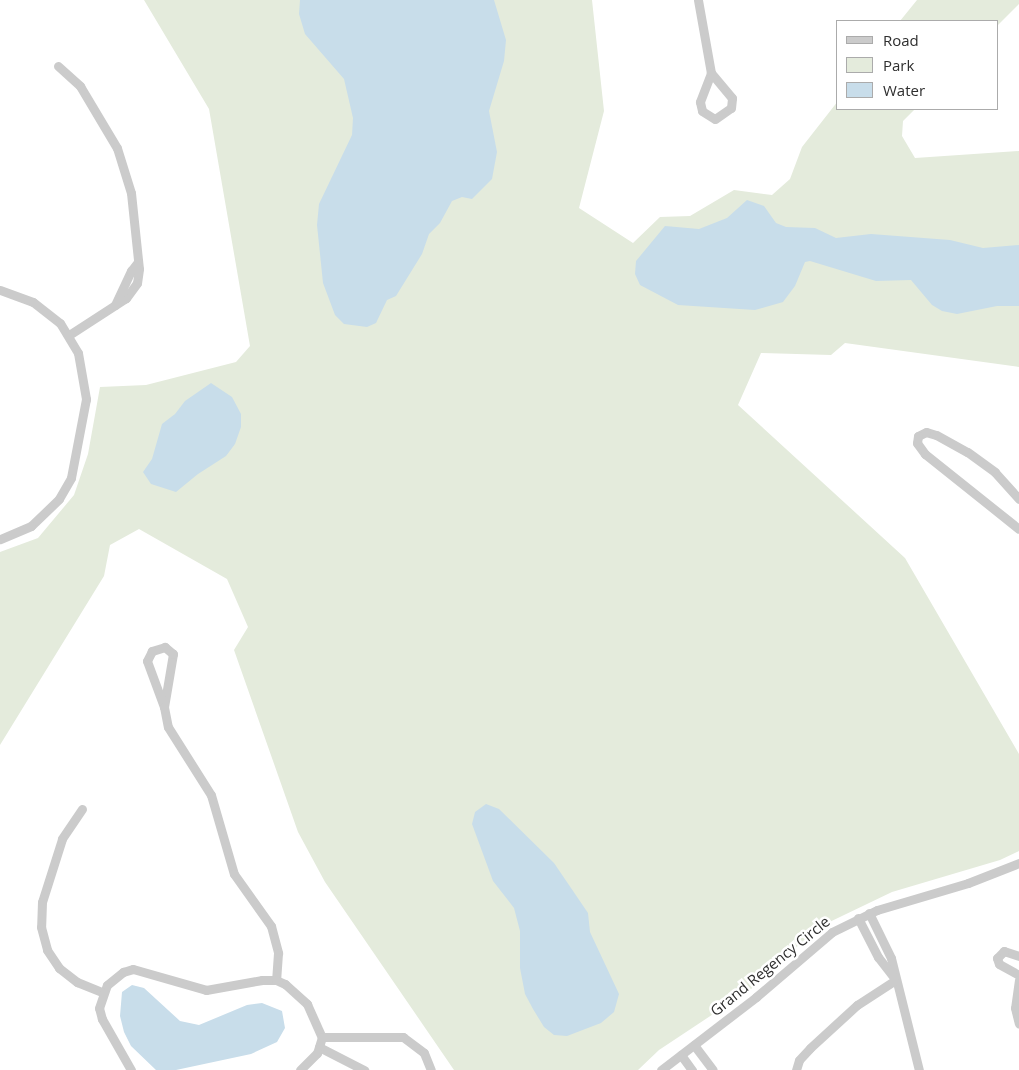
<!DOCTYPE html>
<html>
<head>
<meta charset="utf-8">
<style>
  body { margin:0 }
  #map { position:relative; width:1019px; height:1070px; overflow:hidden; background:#fff; font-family:"Open Sans",sans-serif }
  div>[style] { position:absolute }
  .green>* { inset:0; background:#e4ebdc }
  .water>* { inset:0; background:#c8ddea }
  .street>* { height:9px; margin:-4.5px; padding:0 4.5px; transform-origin:4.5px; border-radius:4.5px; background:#cbcbcb }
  span { translate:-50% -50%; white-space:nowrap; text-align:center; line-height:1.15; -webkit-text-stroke:5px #fff; paint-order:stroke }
  .street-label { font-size:15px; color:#2e2e2e }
  .legend { position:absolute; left:836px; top:20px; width:162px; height:90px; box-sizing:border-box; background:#fff; border:1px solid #ababab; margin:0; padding:6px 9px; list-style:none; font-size:15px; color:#2e2e2e }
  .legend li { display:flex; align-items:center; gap:10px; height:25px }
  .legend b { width:25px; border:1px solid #ababab }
</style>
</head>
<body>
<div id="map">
  <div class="green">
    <div style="clip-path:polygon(144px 0,592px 0,604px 111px,579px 208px,633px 243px,660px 217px,690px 216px,734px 190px,772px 195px,790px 179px,802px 147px,838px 101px,838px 109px,915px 109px,903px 121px,902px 136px,915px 158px,1019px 151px,1019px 367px,845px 343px,831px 355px,761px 353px,738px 405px,905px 558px,1019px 754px,1019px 851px,1000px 860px,892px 892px,817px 928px,754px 987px,659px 1050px,638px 1070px,454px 1070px,325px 882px,298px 832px,234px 650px,248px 627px,227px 579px,139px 529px,110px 545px,104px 576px,0 745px,0 552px,38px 538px,74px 495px,88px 454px,100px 387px,146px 385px,236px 362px,250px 346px,209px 109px)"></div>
    <div style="clip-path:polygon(917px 0,1019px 0,1019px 4px,998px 25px,998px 21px,900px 21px)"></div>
  </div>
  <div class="water">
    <div style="clip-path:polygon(300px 0,494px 0,506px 40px,504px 61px,489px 111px,497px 152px,492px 179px,472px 199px,462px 197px,452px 201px,440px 223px,429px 234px,422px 254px,396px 296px,387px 300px,376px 323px,367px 327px,344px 324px,335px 315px,323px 283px,317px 225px,319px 204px,352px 135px,353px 118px,344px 79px,305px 34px,299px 14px)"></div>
    <div style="clip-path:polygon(747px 200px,764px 206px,776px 223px,786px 227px,815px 228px,836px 238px,871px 234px,950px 240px,983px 248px,1019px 245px,1019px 306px,997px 306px,957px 314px,942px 311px,932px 305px,911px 280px,876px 281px,810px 261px,805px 262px,795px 286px,783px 302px,755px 310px,678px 305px,640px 285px,635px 274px,636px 261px,665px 226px,699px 229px,727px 218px)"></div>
    <div style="clip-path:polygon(211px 383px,232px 397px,241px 414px,241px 427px,235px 444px,226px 456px,198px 474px,176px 492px,151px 484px,143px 472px,152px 459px,162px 424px,175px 414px,185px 401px)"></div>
    <div style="clip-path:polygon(486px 804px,499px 809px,554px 863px,588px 913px,590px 932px,619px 994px,614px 1012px,601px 1023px,567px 1036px,554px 1035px,544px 1027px,533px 1009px,525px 994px,520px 968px,520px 931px,514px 908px,493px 881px,472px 824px,475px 812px)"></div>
    <div style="clip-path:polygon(132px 985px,144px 988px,180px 1021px,199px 1025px,247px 1005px,262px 1003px,282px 1011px,285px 1028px,277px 1042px,251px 1054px,176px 1070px,156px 1070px,131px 1046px,124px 1032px,120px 1016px,122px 992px)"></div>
  </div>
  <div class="street">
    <div style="left:698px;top:0;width:74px;rotate:79.9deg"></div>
    <div style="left:711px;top:73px;width:31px;rotate:111deg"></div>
    <div style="left:700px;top:102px;width:9px;rotate:77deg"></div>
    <div style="left:702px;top:111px;width:15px;rotate:32deg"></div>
    <div style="left:715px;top:119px;width:19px;rotate:-35deg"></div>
    <div style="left:731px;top:108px;width:10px;rotate:-84deg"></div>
    <div style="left:732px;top:98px;width:33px;rotate:-130deg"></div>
    <div style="left:58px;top:66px;width:30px;rotate:42deg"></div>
    <div style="left:80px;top:86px;width:72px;rotate:59.2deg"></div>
    <div style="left:117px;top:148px;width:47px;rotate:72.7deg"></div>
    <div style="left:131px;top:193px;width:76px;rotate:84deg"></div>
    <div style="left:139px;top:269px;width:14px;rotate:98deg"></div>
    <div style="left:137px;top:283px;width:19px;rotate:126deg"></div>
    <div style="left:126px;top:298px;width:68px;rotate:147deg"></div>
    <div style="left:0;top:290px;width:35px;rotate:20deg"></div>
    <div style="left:33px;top:302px;width:34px;rotate:38deg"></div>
    <div style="left:60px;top:323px;width:35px;rotate:59deg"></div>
    <div style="left:78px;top:353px;width:47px;rotate:80.1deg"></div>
    <div style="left:86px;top:399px;width:80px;rotate:100.8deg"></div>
    <div style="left:71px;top:478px;width:24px;rotate:120deg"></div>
    <div style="left:59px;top:499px;width:39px;rotate:136deg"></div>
    <div style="left:31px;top:526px;width:34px;rotate:157deg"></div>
    <div style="left:115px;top:305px;width:38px;rotate:-65deg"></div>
    <div style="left:131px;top:271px;width:11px;rotate:-52deg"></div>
    <div style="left:1019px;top:499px;width:36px;rotate:-132deg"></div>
    <div style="left:995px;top:472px;width:34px;rotate:-144deg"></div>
    <div style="left:967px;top:452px;width:35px;rotate:-151deg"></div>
    <div style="left:936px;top:435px;width:10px;rotate:-163deg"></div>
    <div style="left:926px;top:432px;width:9px;rotate:153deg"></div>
    <div style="left:918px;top:436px;width:7px;rotate:98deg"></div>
    <div style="left:917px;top:443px;width:14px;rotate:54deg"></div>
    <div style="left:925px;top:454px;width:120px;rotate:38.6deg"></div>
    <div style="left:164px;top:707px;width:54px;rotate:-80.4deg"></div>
    <div style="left:173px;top:654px;width:11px;rotate:-139deg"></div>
    <div style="left:165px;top:647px;width:14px;rotate:163deg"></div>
    <div style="left:152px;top:651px;width:11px;rotate:117deg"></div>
    <div style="left:147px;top:661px;width:49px;rotate:69.7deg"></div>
    <div style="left:164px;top:707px;width:20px;rotate:79deg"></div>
    <div style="left:168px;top:727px;width:80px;rotate:57.7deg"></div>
    <div style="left:211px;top:795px;width:82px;rotate:73.8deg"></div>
    <div style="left:234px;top:874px;width:64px;rotate:54.6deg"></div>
    <div style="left:271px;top:926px;width:28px;rotate:75deg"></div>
    <div style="left:278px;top:953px;width:27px;rotate:94deg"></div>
    <div style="left:82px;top:809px;width:36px;rotate:124deg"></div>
    <div style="left:62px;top:839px;width:66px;rotate:107.6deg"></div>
    <div style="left:42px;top:902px;width:25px;rotate:92deg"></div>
    <div style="left:41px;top:927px;width:24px;rotate:75deg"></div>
    <div style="left:47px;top:950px;width:22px;rotate:56deg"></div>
    <div style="left:59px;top:968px;width:23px;rotate:38deg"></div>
    <div style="left:77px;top:982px;width:27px;rotate:22deg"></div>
    <div style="left:869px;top:913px;width:50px;rotate:63.9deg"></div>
    <div style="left:891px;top:958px;width:115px;rotate:76deg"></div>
    <div style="left:858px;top:918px;width:44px;rotate:62.9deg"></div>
    <div style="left:878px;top:957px;width:24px;rotate:52deg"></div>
    <div style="left:1019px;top:956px;width:16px;rotate:-162deg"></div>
    <div style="left:1004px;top:951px;width:10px;rotate:135deg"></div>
    <div style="left:997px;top:958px;width:6px;rotate:72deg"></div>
    <div style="left:999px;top:964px;width:23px;rotate:29deg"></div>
    <div style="left:1019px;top:980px;width:28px;rotate:98deg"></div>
    <div style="left:1015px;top:1008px;width:16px;rotate:76deg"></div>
    <div style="left:322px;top:1037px;width:81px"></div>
    <div style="left:403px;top:1037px;width:26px;rotate:37deg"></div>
    <div style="left:424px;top:1053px;width:18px;rotate:68deg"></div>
    <div style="left:694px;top:1045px;width:31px;rotate:53deg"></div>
    <div style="left:319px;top:1047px;width:51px;rotate:27.1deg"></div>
    <div style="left:681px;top:1055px;width:19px;rotate:54deg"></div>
    <div style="left:131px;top:1070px;width:59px;rotate:-119.6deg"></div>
    <div style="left:102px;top:1019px;width:11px;rotate:-105deg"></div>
    <div style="left:99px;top:1008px;width:24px;rotate:-71deg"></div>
    <div style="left:107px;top:985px;width:21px;rotate:-39deg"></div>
    <div style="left:123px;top:972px;width:10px;rotate:-17deg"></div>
    <div style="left:133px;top:969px;width:76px;rotate:16deg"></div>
    <div style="left:206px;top:990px;width:57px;rotate:-10.1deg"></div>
    <div style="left:262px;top:980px;width:14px"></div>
    <div style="left:276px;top:980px;width:10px;rotate:24deg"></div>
    <div style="left:285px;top:984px;width:30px;rotate:42deg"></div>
    <div style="left:307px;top:1004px;width:36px;rotate:66deg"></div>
    <div style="left:322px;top:1037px;width:17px;rotate:107deg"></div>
    <div style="left:317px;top:1053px;width:24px;rotate:135deg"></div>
    <div style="left:661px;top:1070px;width:120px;rotate:-37.5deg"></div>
    <div style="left:756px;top:997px;width:100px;rotate:-40.5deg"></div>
    <div style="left:832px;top:932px;width:50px;rotate:-26.1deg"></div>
    <div style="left:877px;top:910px;width:95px;rotate:-16.5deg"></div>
    <div style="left:968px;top:883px;width:55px;rotate:-21.4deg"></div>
    <div style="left:796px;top:1070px;width:10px;rotate:-73deg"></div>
    <div style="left:799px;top:1060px;width:16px;rotate:-47deg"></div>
    <div style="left:810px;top:1048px;width:64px;rotate:-42.5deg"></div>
    <div style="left:857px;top:1005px;width:44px;rotate:-33deg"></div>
  </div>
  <div class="street-label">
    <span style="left:770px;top:966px;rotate:-39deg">Grand Regency Circle</span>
  </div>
  <ul class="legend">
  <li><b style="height:6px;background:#cbcbcb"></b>Road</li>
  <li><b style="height:14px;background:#e4ebdc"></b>Park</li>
  <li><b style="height:14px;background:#c8ddea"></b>Water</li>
  </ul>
</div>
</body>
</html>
